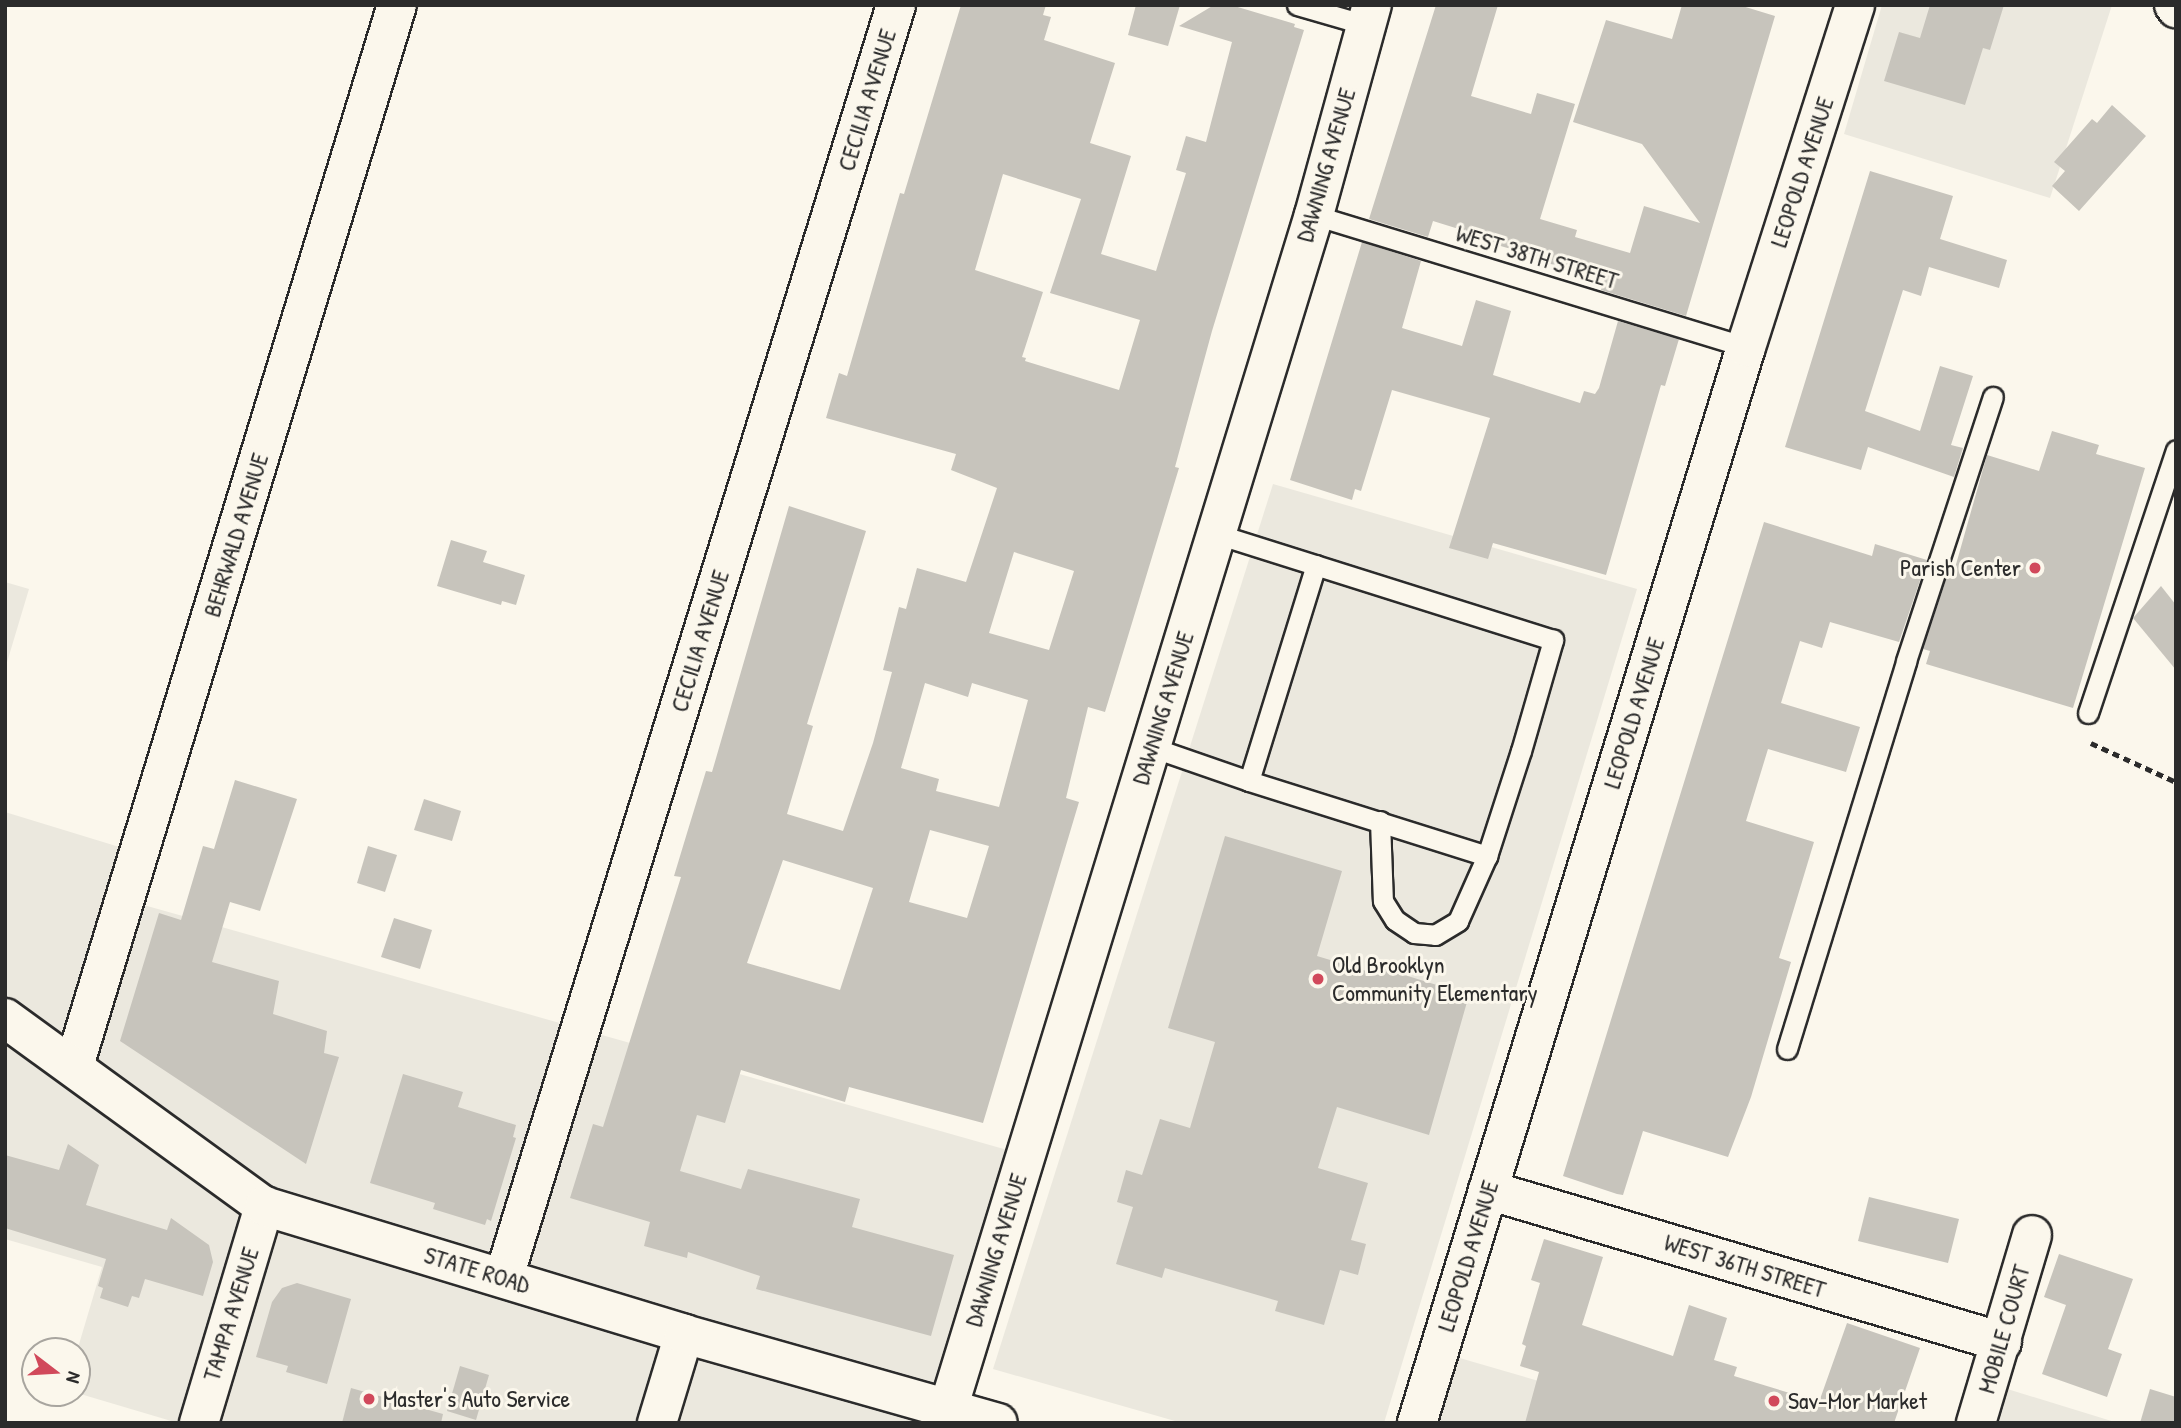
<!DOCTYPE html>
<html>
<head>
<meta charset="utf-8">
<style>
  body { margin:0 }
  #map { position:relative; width:2181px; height:1428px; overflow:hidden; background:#fbf7ec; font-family:"Patrick Hand",sans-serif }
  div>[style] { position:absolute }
  .built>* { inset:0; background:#ebe8de }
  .building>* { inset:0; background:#c7c4bc }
  .path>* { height:4.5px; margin-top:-2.25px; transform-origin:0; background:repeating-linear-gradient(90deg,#2b2b2b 0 7px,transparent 0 12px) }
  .roads { filter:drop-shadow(2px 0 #2b2b2b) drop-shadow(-2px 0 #2b2b2b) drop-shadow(0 2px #2b2b2b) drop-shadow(0 -2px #2b2b2b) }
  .service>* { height:19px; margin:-9.5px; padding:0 9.5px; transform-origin:9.5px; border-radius:9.5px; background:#fbf7ec }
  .minor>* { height:38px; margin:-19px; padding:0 19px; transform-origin:19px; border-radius:19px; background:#fbf7ec }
  .secondary>* { height:38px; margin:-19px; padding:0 19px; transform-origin:19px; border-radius:19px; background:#fbf7ec }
  .primary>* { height:38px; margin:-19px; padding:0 19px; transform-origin:19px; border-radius:19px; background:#fbf7ec }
  .dots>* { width:19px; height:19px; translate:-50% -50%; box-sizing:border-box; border:4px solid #fbf7ec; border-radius:50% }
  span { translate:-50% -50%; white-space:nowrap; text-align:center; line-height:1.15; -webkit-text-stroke:6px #fbf7ec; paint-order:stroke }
  .street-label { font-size:24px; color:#2b2b2b }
  .poi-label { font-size:24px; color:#2b2b2b }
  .right { translate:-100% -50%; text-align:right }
  .left { translate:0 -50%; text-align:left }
  .frame { position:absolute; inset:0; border:7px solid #2b2b2b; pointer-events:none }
  .north { position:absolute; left:21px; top:1337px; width:70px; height:70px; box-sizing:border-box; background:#fbf7ec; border:2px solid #a8a59f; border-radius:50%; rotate:107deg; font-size:19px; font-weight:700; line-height:28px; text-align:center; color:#2b2b2b }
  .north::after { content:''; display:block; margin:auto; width:24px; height:32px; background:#d1495b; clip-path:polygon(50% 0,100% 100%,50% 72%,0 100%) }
</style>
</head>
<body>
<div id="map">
  <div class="built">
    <div style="clip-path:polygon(1882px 5px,2112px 5px,2050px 198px,1844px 134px)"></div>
    <div style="clip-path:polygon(1273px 484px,1637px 589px,1384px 1423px,1182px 1423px,993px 1369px)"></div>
    <div style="clip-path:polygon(5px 582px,29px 589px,5px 669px)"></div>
    <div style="clip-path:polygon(5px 812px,139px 853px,126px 900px,1025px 1155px,948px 1408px,998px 1423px,178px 1423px,77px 1393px,77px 1351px,102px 1267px,5px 1239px)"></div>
    <div style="clip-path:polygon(1439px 1352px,1683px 1423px,1417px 1423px)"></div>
    <div style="clip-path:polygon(1988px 1383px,2118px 1423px,1976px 1423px)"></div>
  </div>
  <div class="building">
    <div style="clip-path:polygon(evenodd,961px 5px,1046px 5px,1043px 15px,1051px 17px,1044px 40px,1115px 63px,1090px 143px,1131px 156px,1101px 254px,1156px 271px,1186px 173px,1176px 170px,1186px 136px,1206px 142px,1232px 42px,1179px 26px,1214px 5px,1231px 5px,1295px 24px,1294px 27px,1304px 30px,1212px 331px,1175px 467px,1179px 468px,1105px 712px,1088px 707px,1066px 798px,1079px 802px,983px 1123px,849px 1087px,845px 1102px,741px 1070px,725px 1123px,697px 1115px,680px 1171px,741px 1189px,748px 1169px,860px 1199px,852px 1227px,954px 1255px,931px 1336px,756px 1289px,760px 1276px,688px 1252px,687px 1258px,644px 1246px,650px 1222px,570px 1198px,593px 1124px,603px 1127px,681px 877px,674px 876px,687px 833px,706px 771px,712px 772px,789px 506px,866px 531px,807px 724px,813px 726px,787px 814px,843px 831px,873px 743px,892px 672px,883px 670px,899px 607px,906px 609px,917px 568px,966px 582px,997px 488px,951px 470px,956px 454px,826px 418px,839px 373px,847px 376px,900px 193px,904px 194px,961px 5px,1003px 174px,1081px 199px,1050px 293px,1140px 320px,1119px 390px,1025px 361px,1026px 358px,1022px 357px,1043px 292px,975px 270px,1003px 174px,961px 5px,1014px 552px,1074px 571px,1049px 650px,989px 633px,1014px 552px,961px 5px,925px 683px,968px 697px,972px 683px,1028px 700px,999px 807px,936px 791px,939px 779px,901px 768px,925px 683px,961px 5px,930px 830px,989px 846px,967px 918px,909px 902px,930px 830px,961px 5px,783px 860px,873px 888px,840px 990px,747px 963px,783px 860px)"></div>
    <div style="clip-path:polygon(1136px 5px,1180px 5px,1168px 46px,1128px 35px)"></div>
    <div style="clip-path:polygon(1436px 5px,1498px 5px,1471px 96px,1531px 114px,1537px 93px,1575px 104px,1540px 219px,1577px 230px,1575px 237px,1630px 253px,1644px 206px,1700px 223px,1642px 144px,1573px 122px,1606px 20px,1672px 39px,1682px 5px,1739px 5px,1775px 16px,1686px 316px,1601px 290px,1604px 280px,1531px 258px,1532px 255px,1490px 243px,1491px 239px,1433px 221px,1428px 237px,1369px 219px)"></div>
    <div style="clip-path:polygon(1930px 5px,2004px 5px,1990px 50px,1983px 48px,1965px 105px,1884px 81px,1899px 32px,1920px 38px)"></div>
    <div style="clip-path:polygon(2112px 105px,2146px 136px,2079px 211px,2052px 186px,2065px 171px,2054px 162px,2092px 119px,2097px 123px)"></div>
    <div style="clip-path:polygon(1870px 171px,1953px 196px,1940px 239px,2007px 260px,1999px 288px,1929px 267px,1921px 296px,1903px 290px,1865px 411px,1920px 431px,1940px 366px,1973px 376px,1951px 445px,1963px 448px,1954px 477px,1868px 447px,1861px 470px,1785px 447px)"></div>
    <div style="clip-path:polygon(1362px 242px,1421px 261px,1402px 328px,1462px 346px,1476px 300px,1511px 311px,1493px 375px,1580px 403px,1584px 391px,1595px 394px,1599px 388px,1618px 321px,1679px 339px,1665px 386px,1661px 385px,1606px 575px,1493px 543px,1488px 559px,1449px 548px,1490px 418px,1392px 390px,1361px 491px,1355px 489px,1352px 500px,1290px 480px)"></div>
    <div style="clip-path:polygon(2052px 431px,2099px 445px,2096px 454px,2145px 468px,2073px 708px,1926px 664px,1930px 651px,1923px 649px,1950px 567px,1955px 568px,1987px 455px,2039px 471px)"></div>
    <div style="clip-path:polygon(1764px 522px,1872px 556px,1875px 544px,1927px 560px,1899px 642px,1830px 622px,1822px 648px,1800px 641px,1781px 703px,1860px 727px,1846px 772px,1768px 749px,1746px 821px,1814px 842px,1779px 958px,1791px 962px,1751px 1097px,1728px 1157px,1643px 1131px,1623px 1195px,1617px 1194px,1563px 1176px)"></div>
    <div style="clip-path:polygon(451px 540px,487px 551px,483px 562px,525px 575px,516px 605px,502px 601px,501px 605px,437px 586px)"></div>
    <div style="clip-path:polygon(2161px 586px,2176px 605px,2176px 670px,2133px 618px)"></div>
    <div style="clip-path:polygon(235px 780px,297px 799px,260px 911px,230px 902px,212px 962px,279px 981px,273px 1014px,327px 1031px,324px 1053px,339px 1057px,306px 1164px,120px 1041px,159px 913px,181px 920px,203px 846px,214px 849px)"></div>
    <div style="clip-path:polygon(424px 799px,461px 811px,452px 841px,414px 830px)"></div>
    <div style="clip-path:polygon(1225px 836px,1342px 871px,1317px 956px,1380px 975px,1382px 968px,1469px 995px,1429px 1135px,1337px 1107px,1318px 1168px,1368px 1183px,1351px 1240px,1366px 1244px,1358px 1275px,1340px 1270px,1324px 1325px,1275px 1311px,1278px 1301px,1165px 1268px,1162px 1278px,1116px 1264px,1133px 1207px,1117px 1202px,1126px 1170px,1142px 1175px,1160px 1119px,1190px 1128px,1215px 1042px,1168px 1028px)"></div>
    <div style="clip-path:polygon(368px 846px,397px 855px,385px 892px,357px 883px)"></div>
    <div style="clip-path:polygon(394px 918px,432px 930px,420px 969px,381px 957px)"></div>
    <div style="clip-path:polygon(403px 1074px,463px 1092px,458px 1107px,516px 1125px,513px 1137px,516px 1138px,491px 1221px,487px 1219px,485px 1225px,433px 1209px,435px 1203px,370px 1183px)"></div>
    <div style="clip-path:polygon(68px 1144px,99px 1165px,86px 1205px,167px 1230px,171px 1218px,209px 1245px,213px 1262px,203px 1296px,145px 1279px,139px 1298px,132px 1296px,128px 1307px,100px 1298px,103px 1288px,98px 1286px,106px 1259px,5px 1228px,5px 1155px,59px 1170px)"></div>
    <div style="clip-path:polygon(1869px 1197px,1959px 1219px,1948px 1263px,1858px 1241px)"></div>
    <div style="clip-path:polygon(1544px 1239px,1603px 1257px,1582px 1325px,1673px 1356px,1689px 1305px,1727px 1318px,1714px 1360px,1737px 1367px,1734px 1376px,1819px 1402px,1847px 1323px,1920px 1348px,1894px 1423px,1525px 1423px,1539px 1372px,1520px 1366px,1526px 1346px,1522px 1344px,1540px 1283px,1531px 1280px)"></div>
    <div style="clip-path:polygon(2059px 1254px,2133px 1279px,2108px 1349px,2122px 1354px,2107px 1397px,2042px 1374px,2066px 1305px,2044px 1297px)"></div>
    <div style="clip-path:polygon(297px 1283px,351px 1299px,327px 1384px,286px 1372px,288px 1366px,256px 1357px,272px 1302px,282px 1288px)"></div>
    <div style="clip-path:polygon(460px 1366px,489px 1375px,476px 1420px,447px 1411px)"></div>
    <div style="clip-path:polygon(351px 1388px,443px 1414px,441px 1423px,342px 1423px)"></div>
    <div style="clip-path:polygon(2150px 1389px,2176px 1397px,2176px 1423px,2140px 1423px)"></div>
  </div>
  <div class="path">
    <div style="left:2091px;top:743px;width:94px;rotate:24.6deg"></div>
  </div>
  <div class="roads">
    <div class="service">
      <div style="left:1297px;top:5px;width:72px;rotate:16.2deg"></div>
      <div style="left:1314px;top:215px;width:452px;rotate:17deg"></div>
      <div style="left:2088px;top:713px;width:277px;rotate:-71.5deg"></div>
      <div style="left:1151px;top:747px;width:104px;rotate:19.1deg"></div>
      <div style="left:1249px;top:781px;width:250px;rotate:17.5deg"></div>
      <div style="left:1487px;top:856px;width:110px;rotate:-72.1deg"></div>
      <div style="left:1521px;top:751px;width:116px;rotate:-73.9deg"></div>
      <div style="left:1553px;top:640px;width:353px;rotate:-162.5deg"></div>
      <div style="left:1249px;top:781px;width:226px;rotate:-72.8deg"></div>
      <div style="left:1380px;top:821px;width:80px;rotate:87.9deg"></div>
      <div style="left:1383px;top:901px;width:22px;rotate:58deg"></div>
      <div style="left:1395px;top:920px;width:23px;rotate:34deg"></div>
      <div style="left:1414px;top:933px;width:21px;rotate:5deg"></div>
      <div style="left:1435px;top:935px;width:27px;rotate:-31deg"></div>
      <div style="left:1458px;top:921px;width:71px;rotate:-66deg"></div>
      <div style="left:1787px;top:1049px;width:406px;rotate:-72.9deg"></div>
      <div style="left:1906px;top:661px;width:278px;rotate:-71.8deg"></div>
    </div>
    <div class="minor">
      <div style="left:74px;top:1066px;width:1109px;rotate:-73.07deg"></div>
      <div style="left:1488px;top:1190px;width:536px;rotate:16.47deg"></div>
      <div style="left:504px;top:1277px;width:1331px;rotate:-72.87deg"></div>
      <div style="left:948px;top:1409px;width:1249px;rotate:-72.96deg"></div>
      <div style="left:1314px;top:215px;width:218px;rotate:-74.6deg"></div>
      <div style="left:199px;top:1423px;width:227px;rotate:-73.3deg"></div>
      <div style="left:657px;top:1423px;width:93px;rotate:-73.1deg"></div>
      <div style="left:1417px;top:1423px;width:1125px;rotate:-73deg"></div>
      <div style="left:1746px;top:347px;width:359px;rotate:-72.3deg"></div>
      <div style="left:1976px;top:1423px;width:196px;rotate:-73.4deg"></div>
    </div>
    <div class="secondary">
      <div style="left:5px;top:1018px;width:320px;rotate:36deg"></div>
      <div style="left:264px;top:1206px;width:439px;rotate:16.9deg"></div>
      <div style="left:684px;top:1334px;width:326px;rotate:15.8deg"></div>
    </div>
    <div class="primary">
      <div style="left:2174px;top:5px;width:4px;rotate:56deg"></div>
    </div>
  </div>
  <div class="dots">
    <div style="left:2035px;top:568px;background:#d1495b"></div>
    <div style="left:1318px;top:979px;background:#d1495b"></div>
    <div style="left:369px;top:1399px;background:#d1495b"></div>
    <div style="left:1774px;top:1401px;background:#d1495b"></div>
  </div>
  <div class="street-label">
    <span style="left:867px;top:100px;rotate:-73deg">CECILIA AVENUE</span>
    <span style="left:1326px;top:165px;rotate:-74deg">DAWNING AVENUE</span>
    <span style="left:1802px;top:172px;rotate:-72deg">LEOPOLD AVENUE</span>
    <span style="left:1537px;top:257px;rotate:17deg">WEST 38TH STREET</span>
    <span style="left:236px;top:535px;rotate:-73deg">BEHRWALD AVENUE</span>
    <span style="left:700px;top:641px;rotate:-73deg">CECILIA AVENUE</span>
    <span style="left:1163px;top:708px;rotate:-73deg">DAWNING AVENUE</span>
    <span style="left:1634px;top:713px;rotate:-73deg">LEOPOLD AVENUE</span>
    <span style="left:996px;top:1250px;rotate:-73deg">DAWNING AVENUE</span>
    <span style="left:1468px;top:1256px;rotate:-73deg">LEOPOLD AVENUE</span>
    <span style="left:1745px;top:1266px;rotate:17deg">WEST 36TH STREET</span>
    <span style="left:477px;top:1270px;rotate:17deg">STATE ROAD</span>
    <span style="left:231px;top:1314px;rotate:-73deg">TAMPA AVENUE</span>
    <span style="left:2004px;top:1329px;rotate:-74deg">MOBILE COURT</span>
  </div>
  <div class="poi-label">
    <span class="right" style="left:2021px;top:568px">Parish Center</span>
    <span class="left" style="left:1332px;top:979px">Old Brooklyn<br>Community Elementary</span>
    <span class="left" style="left:383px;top:1399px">Master's Auto Service</span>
    <span class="left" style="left:1788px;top:1401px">Sav-Mor Market</span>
  </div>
  <div class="frame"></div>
  <div class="north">N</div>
</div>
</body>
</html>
